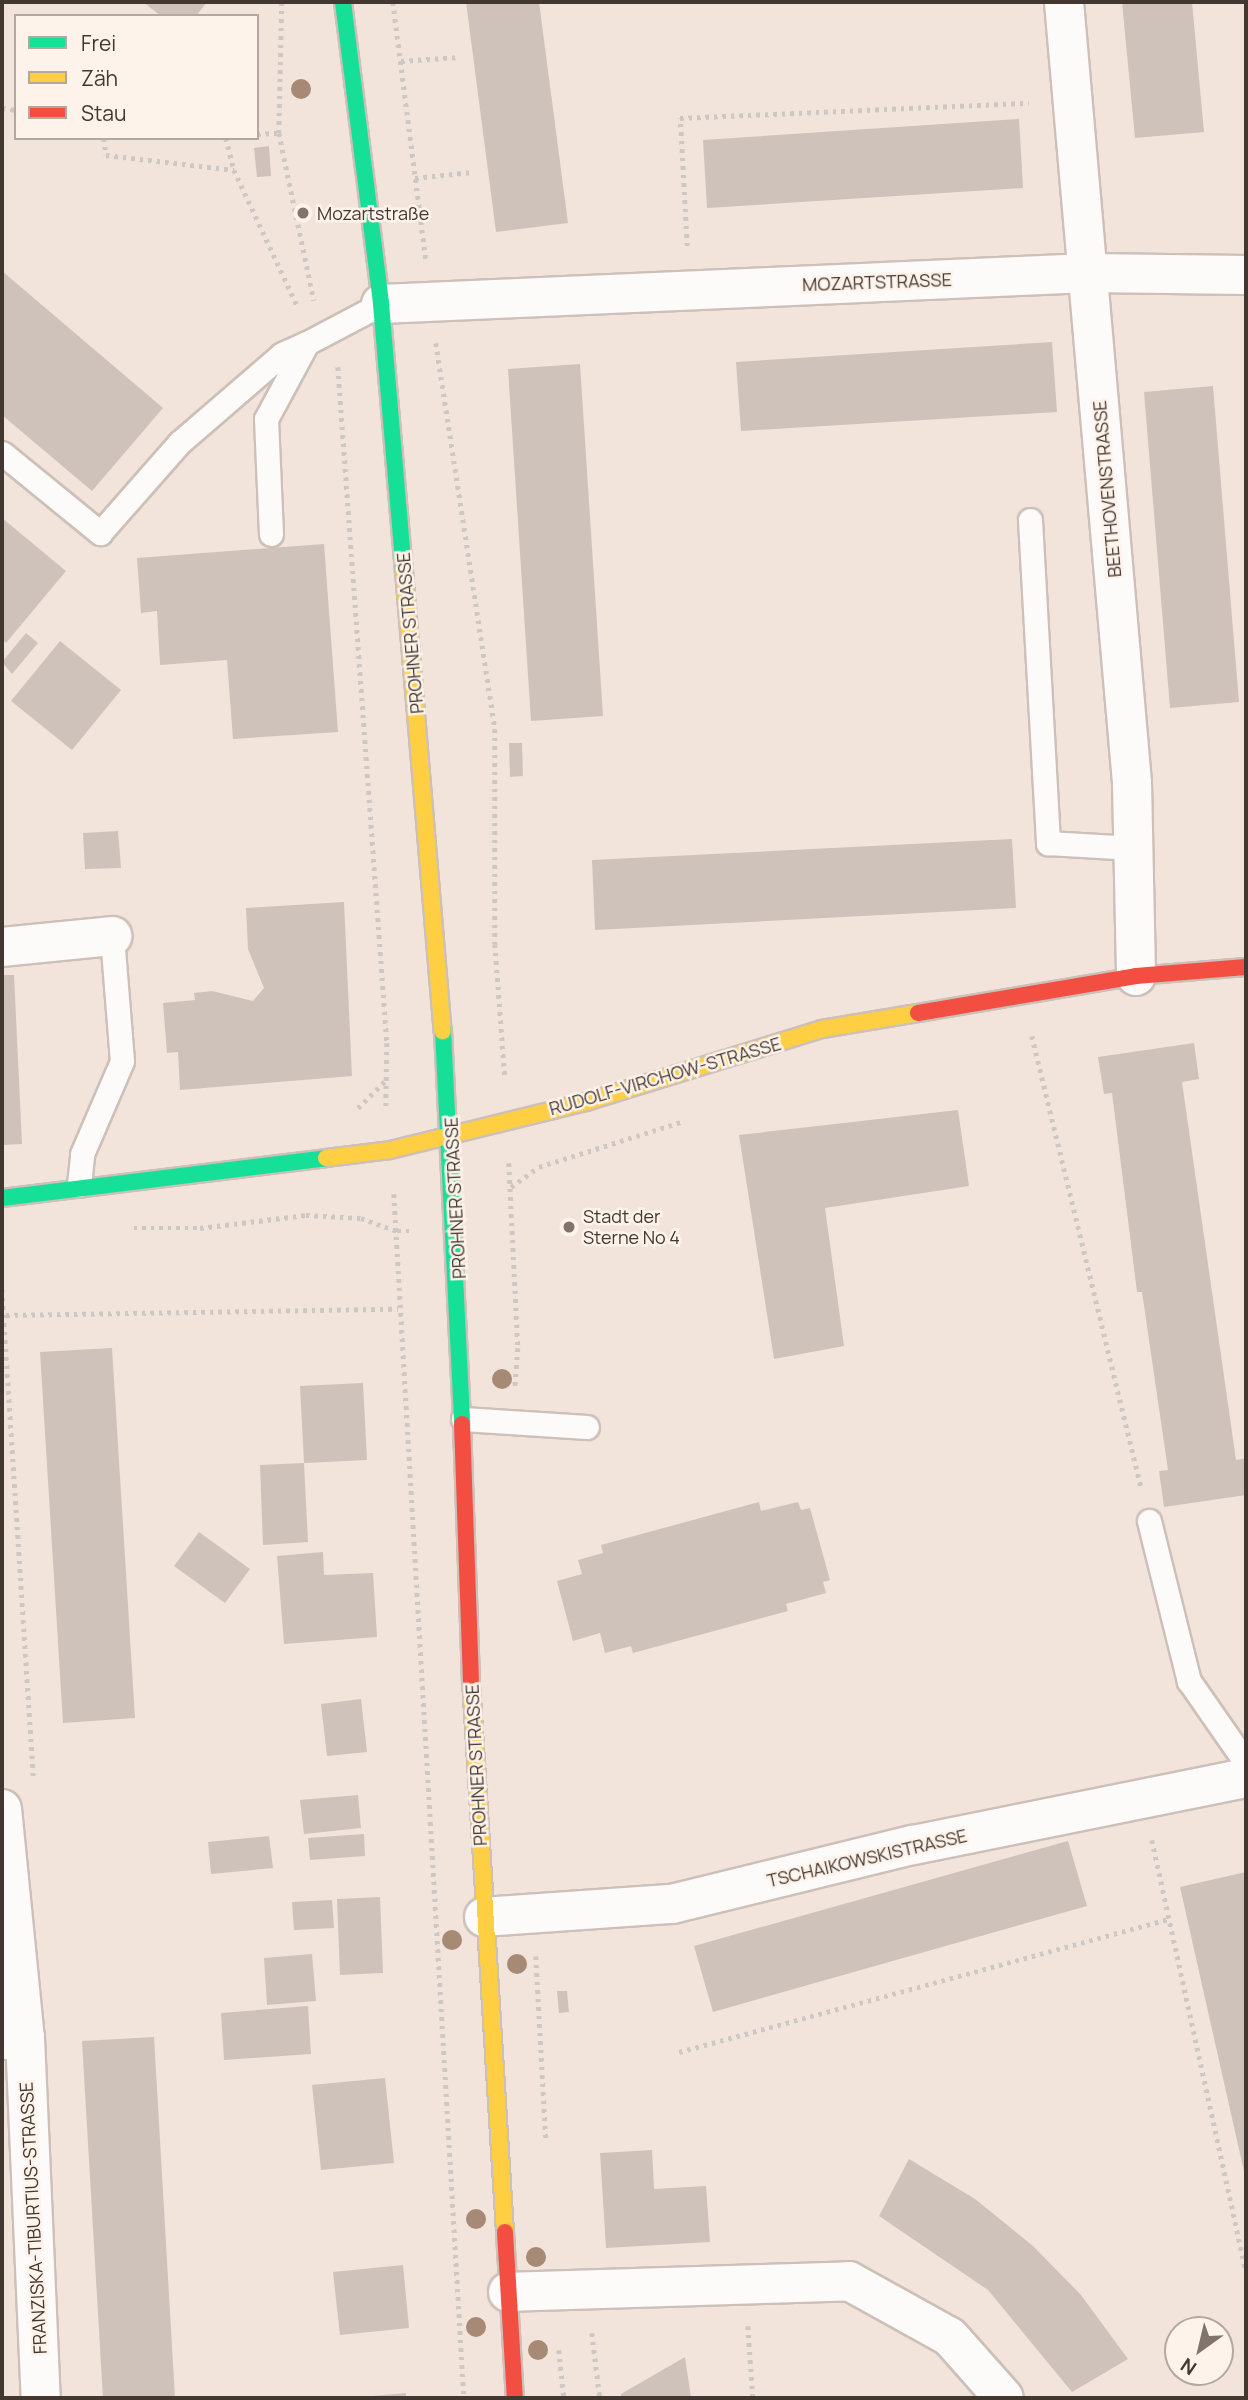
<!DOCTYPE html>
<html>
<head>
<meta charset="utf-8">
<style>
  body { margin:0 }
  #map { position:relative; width:1248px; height:2400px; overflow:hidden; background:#f2e4da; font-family:Manrope,sans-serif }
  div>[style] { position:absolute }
  .building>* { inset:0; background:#cec2bb }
  .path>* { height:4.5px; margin-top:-2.25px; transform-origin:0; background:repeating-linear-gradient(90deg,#cec8c5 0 3.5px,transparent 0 8.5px) }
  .roads { filter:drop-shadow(2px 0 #ccc0b9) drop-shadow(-2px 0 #ccc0b9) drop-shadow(0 2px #ccc0b9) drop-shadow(0 -2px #ccc0b9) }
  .lane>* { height:23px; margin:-11.5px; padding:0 11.5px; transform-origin:11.5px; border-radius:11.5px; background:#fdfbf9 }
  .street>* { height:38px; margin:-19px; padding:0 19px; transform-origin:19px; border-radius:19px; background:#fdfbf9 }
  .fast>* { height:16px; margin:-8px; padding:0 8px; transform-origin:8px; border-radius:8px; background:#16e098 }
  .slow>* { height:16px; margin:-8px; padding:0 8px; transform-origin:8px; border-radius:8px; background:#ffcf43 }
  .jam>* { height:16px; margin:-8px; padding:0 8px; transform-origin:8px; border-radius:8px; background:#f24e42 }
  .trees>* { width:20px; height:20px; margin:-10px; border-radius:50%; background:#a68a75 }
  .dots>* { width:19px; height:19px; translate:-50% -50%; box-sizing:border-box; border:4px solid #fef3eb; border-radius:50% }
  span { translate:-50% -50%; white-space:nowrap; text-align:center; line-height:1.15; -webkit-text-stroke:5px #fef3eb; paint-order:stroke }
  .poi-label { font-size:18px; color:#433831 }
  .left { translate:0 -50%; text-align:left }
  .street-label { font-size:18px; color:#433831 }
  .frame { position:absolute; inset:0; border:4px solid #433831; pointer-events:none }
  .legend { position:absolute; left:14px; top:14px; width:245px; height:126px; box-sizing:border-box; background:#fef3eb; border:2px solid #b3a8a1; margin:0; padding:9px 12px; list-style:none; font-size:21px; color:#433831 }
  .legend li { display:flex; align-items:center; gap:14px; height:35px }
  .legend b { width:35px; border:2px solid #b3a8a1 }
  .north { position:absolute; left:1164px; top:2316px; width:70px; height:70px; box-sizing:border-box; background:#fef3eb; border:2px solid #b3a8a1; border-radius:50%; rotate:214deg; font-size:19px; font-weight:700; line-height:28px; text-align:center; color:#433831 }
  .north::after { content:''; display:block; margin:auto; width:24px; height:32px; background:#80746c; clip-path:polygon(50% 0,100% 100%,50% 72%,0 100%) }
</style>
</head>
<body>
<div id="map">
  <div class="building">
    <div style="clip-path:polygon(143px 2px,207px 2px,196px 16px,161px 16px)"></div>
    <div style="clip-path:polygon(466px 2px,539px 2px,568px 223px,496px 232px)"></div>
    <div style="clip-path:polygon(1122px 2px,1192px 2px,1204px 132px,1135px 138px)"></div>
    <div style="clip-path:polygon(1019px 119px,1023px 188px,707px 208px,703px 140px)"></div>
    <div style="clip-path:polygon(269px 146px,271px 176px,257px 177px,254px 148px)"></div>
    <div style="clip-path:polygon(2px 271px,163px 408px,92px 491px,2px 415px)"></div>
    <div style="clip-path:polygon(1052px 342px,1057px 412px,741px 431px,736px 362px)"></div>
    <div style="clip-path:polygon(580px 364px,603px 716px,531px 721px,508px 369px)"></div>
    <div style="clip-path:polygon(1213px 386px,1239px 702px,1170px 708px,1144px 392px)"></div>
    <div style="clip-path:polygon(2px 518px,66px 571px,6px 643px,2px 639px)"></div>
    <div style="clip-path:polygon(324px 544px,338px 732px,233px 739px,227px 660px,160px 665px,157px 611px,141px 613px,137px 558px)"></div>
    <div style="clip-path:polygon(26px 633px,38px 643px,12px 674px,2px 662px)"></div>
    <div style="clip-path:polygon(60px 641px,121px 690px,72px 750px,11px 701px)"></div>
    <div style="clip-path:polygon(509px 743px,522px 743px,523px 776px,510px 777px)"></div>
    <div style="clip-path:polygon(118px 831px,121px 868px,85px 869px,83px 833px)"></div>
    <div style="clip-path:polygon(1012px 839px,1016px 908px,595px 930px,592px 860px)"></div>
    <div style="clip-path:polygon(344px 902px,352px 1076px,180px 1090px,178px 1052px,167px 1053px,163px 1003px,195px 1000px,194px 993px,212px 991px,253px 1001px,264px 988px,248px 949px,246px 908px)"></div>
    <div style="clip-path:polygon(2px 975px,14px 975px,22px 1144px,2px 1145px)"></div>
    <div style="clip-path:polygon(1194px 1043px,1199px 1079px,1182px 1082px,1236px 1460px,1246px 1458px,1246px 1495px,1164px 1507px,1159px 1471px,1168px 1470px,1142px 1292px,1137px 1292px,1112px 1093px,1104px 1094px,1098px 1057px)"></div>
    <div style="clip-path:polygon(958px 1110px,969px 1186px,825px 1208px,844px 1346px,774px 1359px,739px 1135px)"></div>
    <div style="clip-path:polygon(112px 1348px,135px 1718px,63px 1723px,40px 1352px)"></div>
    <div style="clip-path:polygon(363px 1383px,367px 1460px,304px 1463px,300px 1386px)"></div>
    <div style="clip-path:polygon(304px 1463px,308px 1542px,263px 1545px,260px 1465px)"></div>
    <div style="clip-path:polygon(759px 1502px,761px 1511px,798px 1502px,801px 1510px,810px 1508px,830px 1580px,823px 1582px,826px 1593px,786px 1604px,788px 1611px,633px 1653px,631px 1646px,605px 1653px,600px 1633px,573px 1641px,557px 1581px,582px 1574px,578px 1560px,603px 1553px,601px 1545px)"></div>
    <div style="clip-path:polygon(199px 1532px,250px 1569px,225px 1603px,174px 1566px)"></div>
    <div style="clip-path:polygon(323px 1552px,324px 1575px,373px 1573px,377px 1637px,284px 1644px,277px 1556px)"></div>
    <div style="clip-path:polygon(361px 1699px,367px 1752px,327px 1756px,321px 1704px)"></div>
    <div style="clip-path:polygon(358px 1795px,361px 1828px,304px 1834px,300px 1800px)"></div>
    <div style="clip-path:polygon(364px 1834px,365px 1856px,310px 1860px,308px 1838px)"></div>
    <div style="clip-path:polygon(269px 1836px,273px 1868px,211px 1874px,208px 1842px)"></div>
    <div style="clip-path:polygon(1068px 1841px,1087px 1906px,713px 2012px,694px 1946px)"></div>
    <div style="clip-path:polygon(1246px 1872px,1246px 2176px,1245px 2176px,1180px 1887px)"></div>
    <div style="clip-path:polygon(380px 1897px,383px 1973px,340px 1975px,337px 1899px)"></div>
    <div style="clip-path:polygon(332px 1900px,334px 1928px,294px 1930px,292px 1902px)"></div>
    <div style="clip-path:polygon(312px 1954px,316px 2001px,267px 2005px,264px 1958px)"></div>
    <div style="clip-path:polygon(557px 1991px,567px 1991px,569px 2012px,559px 2013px)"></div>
    <div style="clip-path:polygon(308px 2006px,311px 2054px,224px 2060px,221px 2013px)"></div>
    <div style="clip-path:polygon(154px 2037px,175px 2398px,103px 2398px,82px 2041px)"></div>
    <div style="clip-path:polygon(385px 2078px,394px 2163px,321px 2170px,312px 2085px)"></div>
    <div style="clip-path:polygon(652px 2150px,654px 2189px,706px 2186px,710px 2242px,606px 2248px,600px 2153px)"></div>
    <div style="clip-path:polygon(909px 2159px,975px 2199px,1033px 2246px,1081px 2295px,1128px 2359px,1072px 2392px,988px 2290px,879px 2216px)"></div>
    <div style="clip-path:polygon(403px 2265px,409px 2328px,340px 2335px,333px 2272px)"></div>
    <div style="clip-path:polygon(685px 2357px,691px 2398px,621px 2398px,621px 2394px)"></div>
    <div style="clip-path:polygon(406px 2393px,406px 2398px,373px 2398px,373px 2396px)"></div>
  </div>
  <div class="path">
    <div style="left:282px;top:2px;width:131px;rotate:91.3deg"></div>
    <div style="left:279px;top:133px;width:171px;rotate:78.2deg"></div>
    <div style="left:393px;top:2px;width:261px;rotate:82.7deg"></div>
    <div style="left:401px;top:61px;width:58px;rotate:-3.9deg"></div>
    <div style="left:2px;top:108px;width:14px;rotate:8deg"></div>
    <div style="left:257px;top:134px;width:22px;rotate:-3deg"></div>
    <div style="left:104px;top:138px;width:17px;rotate:83deg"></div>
    <div style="left:106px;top:155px;width:129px;rotate:6.7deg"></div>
    <div style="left:226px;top:138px;width:33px;rotate:76deg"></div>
    <div style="left:234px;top:170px;width:151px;rotate:65deg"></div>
    <div style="left:415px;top:178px;width:57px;rotate:-6deg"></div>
    <div style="left:687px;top:246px;width:128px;rotate:-93.1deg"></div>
    <div style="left:680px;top:118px;width:349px;rotate:-2.5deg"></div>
    <div style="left:436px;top:343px;width:390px;rotate:81.3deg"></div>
    <div style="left:495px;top:729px;width:215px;rotate:90deg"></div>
    <div style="left:495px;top:944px;width:134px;rotate:85.7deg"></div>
    <div style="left:338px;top:367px;width:678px;rotate:85.85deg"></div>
    <div style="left:387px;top:1043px;width:66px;rotate:90.9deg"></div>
    <div style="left:1032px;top:1036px;width:463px;rotate:76.4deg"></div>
    <div style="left:358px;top:1108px;width:40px;rotate:-45deg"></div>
    <div style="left:509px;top:1163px;width:185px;rotate:87.2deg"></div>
    <div style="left:518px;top:1348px;width:41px;rotate:94.2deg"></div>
    <div style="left:511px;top:1187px;width:34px;rotate:-36deg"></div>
    <div style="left:539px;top:1167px;width:149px;rotate:-17.6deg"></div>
    <div style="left:394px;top:1194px;width:1206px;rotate:86.67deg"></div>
    <div style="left:134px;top:1228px;width:66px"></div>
    <div style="left:200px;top:1228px;width:107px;rotate:-7deg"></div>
    <div style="left:306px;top:1215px;width:55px;rotate:3.1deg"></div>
    <div style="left:361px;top:1218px;width:38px;rotate:20deg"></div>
    <div style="left:397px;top:1231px;width:15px"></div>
    <div style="left:2px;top:1289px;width:492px;rotate:86.3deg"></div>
    <div style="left:6px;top:1315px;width:392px;rotate:-0.9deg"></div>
    <div style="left:1152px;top:1840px;width:440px;rotate:77.7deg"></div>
    <div style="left:536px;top:1956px;width:183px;rotate:86.9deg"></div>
    <div style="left:679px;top:2052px;width:508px;rotate:-15.19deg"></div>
    <div style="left:748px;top:2326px;width:72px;rotate:86deg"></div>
    <div style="left:592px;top:2333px;width:65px;rotate:83deg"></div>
    <div style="left:559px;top:2350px;width:48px;rotate:84.1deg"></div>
  </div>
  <div class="roads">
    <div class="lane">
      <div style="left:2px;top:453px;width:127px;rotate:39.2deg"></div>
      <div style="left:100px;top:533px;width:120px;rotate:-48.7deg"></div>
      <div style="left:179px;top:443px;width:136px;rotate:-40.8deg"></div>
      <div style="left:282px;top:354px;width:27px;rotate:-24deg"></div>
      <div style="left:1030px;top:520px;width:324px;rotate:86.8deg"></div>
      <div style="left:1048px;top:843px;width:85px;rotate:3.4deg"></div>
      <div style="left:271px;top:534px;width:115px;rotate:-92.5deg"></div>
      <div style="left:266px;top:419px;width:86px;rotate:-61.7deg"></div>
      <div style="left:307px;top:343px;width:84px;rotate:-27.8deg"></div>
      <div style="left:79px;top:1185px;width:31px;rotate:-84deg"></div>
      <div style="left:82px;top:1154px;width:101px;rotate:-66.7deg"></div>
      <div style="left:122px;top:1061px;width:125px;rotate:-94.6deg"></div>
      <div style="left:463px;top:1419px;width:124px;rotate:3.7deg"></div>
      <div style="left:1149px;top:1521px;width:165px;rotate:76deg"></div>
      <div style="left:1189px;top:1681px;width:100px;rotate:55.2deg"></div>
    </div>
    <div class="street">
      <div style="left:1064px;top:2px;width:784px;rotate:85.02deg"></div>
      <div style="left:1132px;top:783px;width:193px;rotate:88.8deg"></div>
      <div style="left:381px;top:304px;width:708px;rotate:-2.51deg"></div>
      <div style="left:1088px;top:273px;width:158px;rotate:0.7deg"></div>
      <div style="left:2px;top:947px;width:111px;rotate:-5.7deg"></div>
      <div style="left:2px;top:1809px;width:230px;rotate:84.3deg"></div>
      <div style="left:25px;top:2038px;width:23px;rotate:175deg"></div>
      <div style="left:484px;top:1917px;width:188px;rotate:-4deg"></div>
      <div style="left:672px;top:1904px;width:248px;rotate:-13.8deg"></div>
      <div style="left:913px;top:1845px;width:340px;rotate:-11.4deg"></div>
      <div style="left:25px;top:2038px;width:360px;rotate:87.5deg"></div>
      <div style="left:508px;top:2292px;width:341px;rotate:-1.8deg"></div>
      <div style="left:849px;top:2281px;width:115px;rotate:29deg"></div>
      <div style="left:950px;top:2337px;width:81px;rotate:48.5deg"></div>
    </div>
    <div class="fast">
      <div style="left:343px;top:2px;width:304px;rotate:82.8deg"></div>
      <div style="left:381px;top:304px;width:268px;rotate:85.1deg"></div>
      <div style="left:443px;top:1031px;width:393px;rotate:87.2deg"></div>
      <div style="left:2px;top:1198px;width:326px;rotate:-7deg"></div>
    </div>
    <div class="slow">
      <div style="left:404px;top:571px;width:462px;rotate:85.2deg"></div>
      <div style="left:326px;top:1158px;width:64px;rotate:-7.1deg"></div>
      <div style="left:390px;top:1150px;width:202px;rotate:-13.8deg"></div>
      <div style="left:586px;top:1102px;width:247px;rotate:-17.2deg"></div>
      <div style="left:822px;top:1029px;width:97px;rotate:-9.5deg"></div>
      <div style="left:471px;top:1681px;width:552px;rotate:86.47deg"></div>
    </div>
    <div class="jam">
      <div style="left:918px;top:1013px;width:221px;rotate:-9.6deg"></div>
      <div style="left:1136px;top:976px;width:110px;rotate:-4.7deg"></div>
      <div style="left:462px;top:1424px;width:257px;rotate:88deg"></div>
      <div style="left:505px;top:2232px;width:166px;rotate:86.6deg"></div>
    </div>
  </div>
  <div class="trees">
    <div style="left:301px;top:89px"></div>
    <div style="left:502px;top:1379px"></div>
    <div style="left:452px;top:1940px"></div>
    <div style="left:517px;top:1964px"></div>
    <div style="left:476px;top:2219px"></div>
    <div style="left:536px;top:2257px"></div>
    <div style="left:476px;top:2327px"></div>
    <div style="left:538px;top:2350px"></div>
  </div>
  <div class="dots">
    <div style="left:303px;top:213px;background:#80746c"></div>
    <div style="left:569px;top:1227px;background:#80746c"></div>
  </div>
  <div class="poi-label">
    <span class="left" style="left:317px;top:213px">Mozartstraße</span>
    <span class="left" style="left:583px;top:1227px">Stadt der<br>Sterne No 4</span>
  </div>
  <div class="street-label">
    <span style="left:877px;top:282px;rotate:-2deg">MOZARTSTRASSE</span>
    <span style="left:1107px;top:489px;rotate:-95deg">BEETHOVENSTRASSE</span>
    <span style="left:410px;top:633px;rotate:-95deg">PROHNER STRASSE</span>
    <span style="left:665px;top:1076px;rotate:-16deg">RUDOLF-VIRCHOW-STRASSE</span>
    <span style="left:455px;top:1198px;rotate:-93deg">PROHNER STRASSE</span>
    <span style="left:476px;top:1765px;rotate:-93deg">PROHNER STRASSE</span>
    <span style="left:867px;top:1858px;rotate:-13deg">TSCHAIKOWSKISTRASSE</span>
    <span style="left:33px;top:2218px;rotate:-93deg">FRANZISKA-TIBURTIUS-STRASSE</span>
  </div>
  <div class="frame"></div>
  <ul class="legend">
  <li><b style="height:9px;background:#16e098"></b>Frei</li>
  <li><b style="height:9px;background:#ffcf43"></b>Zäh</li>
  <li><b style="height:9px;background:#f24e42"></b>Stau</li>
  </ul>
  <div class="north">N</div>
</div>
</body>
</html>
